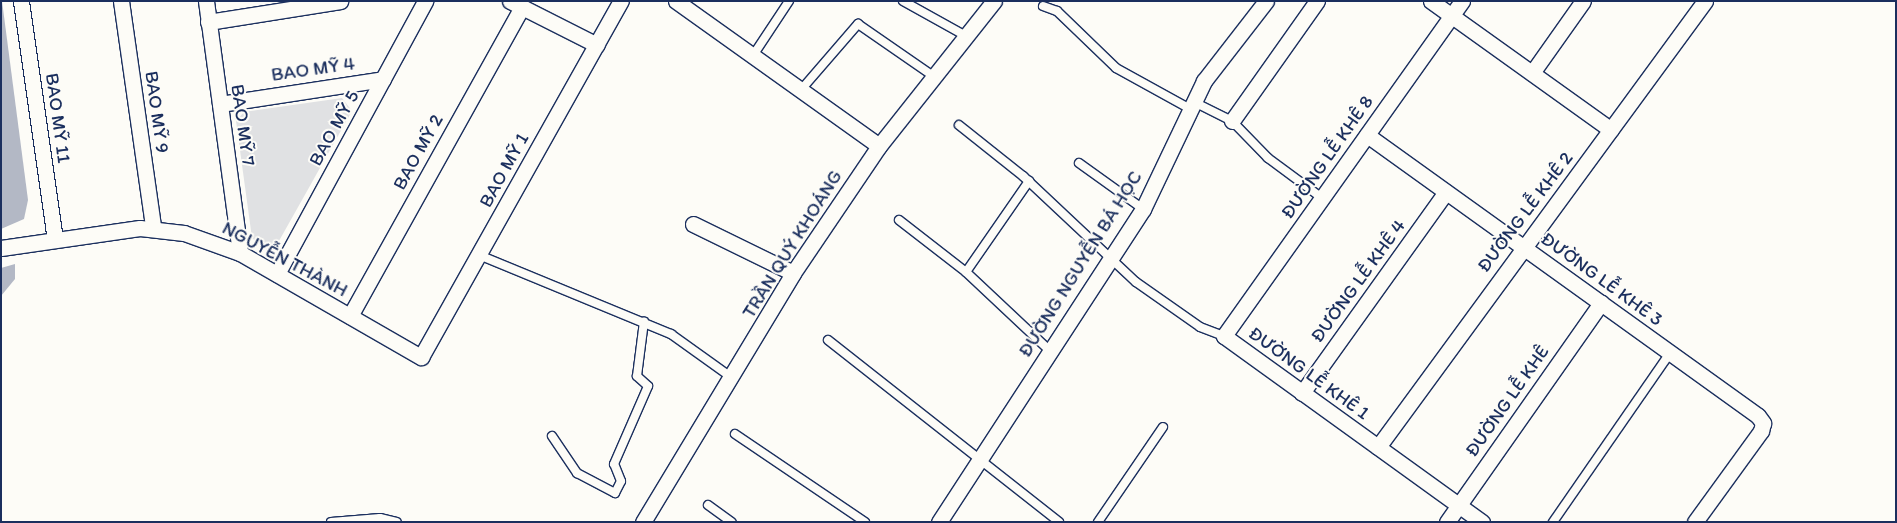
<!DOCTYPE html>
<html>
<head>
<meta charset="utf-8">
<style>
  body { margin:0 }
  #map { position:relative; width:1897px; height:523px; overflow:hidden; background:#fdfcf7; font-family:Itim,sans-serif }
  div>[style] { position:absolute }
  .green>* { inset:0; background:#e0e1e3 }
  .water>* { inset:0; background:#b3b8c5 }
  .roads { filter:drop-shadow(1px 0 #1b2f5e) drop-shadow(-1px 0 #1b2f5e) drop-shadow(0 1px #1b2f5e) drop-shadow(0 -1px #1b2f5e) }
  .lane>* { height:8px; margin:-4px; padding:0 4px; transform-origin:4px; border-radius:4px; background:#fdfcf7 }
  .street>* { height:15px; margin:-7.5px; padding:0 7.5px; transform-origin:7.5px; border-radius:7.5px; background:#fdfcf7 }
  span { translate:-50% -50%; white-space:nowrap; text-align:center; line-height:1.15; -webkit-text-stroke:4px #fdfcf7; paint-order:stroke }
  .street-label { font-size:19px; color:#1b2f5e }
  .frame { position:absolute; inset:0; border:2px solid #1b2f5e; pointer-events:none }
</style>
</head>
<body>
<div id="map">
  <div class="green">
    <div style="clip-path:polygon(342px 98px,352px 111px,275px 248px,267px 250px,252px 238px,236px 121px,244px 112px)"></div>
  </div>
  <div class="water">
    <div style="clip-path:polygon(2px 1px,28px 200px,24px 219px,1px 229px)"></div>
    <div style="clip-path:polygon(15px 264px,15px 279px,1px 296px,1px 268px)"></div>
  </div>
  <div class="roads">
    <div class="lane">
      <div style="left:903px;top:1px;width:70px;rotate:29.1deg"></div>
      <div style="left:1043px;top:6px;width:15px;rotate:20deg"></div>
      <div style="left:1057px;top:11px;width:82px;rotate:44deg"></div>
      <div style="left:1116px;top:68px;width:87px;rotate:28.9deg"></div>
      <div style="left:752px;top:57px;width:67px;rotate:-56.5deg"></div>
      <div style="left:800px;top:91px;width:89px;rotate:-49.1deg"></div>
      <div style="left:858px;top:24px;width:91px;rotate:34.7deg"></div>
      <div style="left:1196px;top:103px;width:40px;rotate:26.6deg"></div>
      <div style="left:1232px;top:121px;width:52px;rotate:45.8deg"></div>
      <div style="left:1268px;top:158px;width:67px;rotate:36.5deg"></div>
      <div style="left:959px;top:125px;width:82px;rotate:38.6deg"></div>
      <div style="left:1023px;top:176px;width:155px;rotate:43.2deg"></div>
      <div style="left:1136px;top:282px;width:78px;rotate:35.1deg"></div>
      <div style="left:1200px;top:327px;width:26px;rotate:21deg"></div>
      <div style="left:1079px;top:163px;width:79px;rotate:35.7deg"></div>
      <div style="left:899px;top:220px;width:85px;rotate:37.8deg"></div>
      <div style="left:966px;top:272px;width:115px;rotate:43.2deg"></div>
      <div style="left:479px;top:255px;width:208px;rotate:22.4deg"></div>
      <div style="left:671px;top:334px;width:74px;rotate:35.6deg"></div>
      <div style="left:966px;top:272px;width:111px;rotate:-55.3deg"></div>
      <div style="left:828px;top:340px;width:294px;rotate:38.2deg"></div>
      <div style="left:735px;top:434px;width:157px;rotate:34.1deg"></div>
      <div style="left:552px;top:436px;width:45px;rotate:56deg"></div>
      <div style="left:577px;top:473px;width:43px;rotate:27.8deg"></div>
      <div style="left:615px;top:493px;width:13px;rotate:-63deg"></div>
      <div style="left:621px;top:481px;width:18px;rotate:-112deg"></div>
      <div style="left:614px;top:464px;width:85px;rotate:-66.4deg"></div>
      <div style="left:648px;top:386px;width:15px;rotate:-138deg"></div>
      <div style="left:637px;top:376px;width:55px;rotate:-82.7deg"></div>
      <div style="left:708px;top:505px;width:29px;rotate:36deg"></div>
      <div style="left:331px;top:522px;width:49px;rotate:-4.7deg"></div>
      <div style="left:380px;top:518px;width:17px;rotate:13deg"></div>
      <div style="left:1098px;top:522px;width:115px;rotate:-55.6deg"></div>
      <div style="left:1553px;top:522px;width:206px;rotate:-55.3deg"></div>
    </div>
    <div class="street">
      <div style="left:21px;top:1px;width:240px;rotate:81.9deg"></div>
      <div style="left:121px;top:1px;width:228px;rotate:81.9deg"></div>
      <div style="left:206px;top:1px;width:254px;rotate:82.3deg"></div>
      <div style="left:510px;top:1px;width:97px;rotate:26.8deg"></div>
      <div style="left:676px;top:1px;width:249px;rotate:35.5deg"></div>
      <div style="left:1431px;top:1px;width:221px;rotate:35.6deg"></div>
      <div style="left:1462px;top:1px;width:411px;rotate:125.4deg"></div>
      <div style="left:1224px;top:336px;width:318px;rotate:35.8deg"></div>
      <div style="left:208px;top:22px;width:134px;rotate:-9deg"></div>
      <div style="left:1532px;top:73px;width:88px;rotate:-54.7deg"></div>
      <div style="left:220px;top:104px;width:165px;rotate:-8.7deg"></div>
      <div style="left:1232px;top:121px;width:147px;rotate:-54.7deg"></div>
      <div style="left:1367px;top:135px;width:481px;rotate:35.7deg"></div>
      <div style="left:1758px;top:416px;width:9px;rotate:54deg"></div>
      <div style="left:1763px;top:423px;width:8px;rotate:104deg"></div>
      <div style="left:1761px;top:431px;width:112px;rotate:126deg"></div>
      <div style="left:693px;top:224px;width:111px;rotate:26.1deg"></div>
      <div style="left:1px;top:248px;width:140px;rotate:-8.2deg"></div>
      <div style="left:140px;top:228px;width:44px;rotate:6.5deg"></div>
      <div style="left:184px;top:233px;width:59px;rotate:19.7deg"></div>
      <div style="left:240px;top:253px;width:209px;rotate:29.9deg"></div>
      <div style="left:421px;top:357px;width:408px;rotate:-60.7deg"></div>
      <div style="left:277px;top:274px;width:311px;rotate:-61.5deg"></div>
      <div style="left:350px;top:316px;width:354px;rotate:-60.9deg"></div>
      <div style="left:1302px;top:393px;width:247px;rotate:-54.4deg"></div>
      <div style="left:1378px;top:447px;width:553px;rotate:-53.75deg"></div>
      <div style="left:643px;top:522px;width:291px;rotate:-58.9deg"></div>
      <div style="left:793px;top:273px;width:153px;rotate:-55.9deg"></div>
      <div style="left:879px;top:146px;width:185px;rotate:-51.6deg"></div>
      <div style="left:939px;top:522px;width:374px;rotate:-56.9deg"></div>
      <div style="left:1143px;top:209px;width:142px;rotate:-64.5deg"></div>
      <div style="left:1204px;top:81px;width:101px;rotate:-52.2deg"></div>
      <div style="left:1447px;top:522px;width:268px;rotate:-54.9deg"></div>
    </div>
  </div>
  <div class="street-label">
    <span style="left:313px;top:69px;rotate:-8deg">BAO MỸ 4</span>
    <span style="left:157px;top:112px;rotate:82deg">BAO MỸ 9</span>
    <span style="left:58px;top:118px;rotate:82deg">BAO MỸ 11</span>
    <span style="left:243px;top:125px;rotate:82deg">BAO MỸ 7</span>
    <span style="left:334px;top:128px;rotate:-61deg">BAO MỸ 5</span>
    <span style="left:418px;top:152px;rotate:-61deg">BAO MỸ 2</span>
    <span style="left:1327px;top:157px;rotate:-55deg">ĐƯỜNG LỄ KHÊ 8</span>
    <span style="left:504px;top:170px;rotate:-61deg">BAO MỸ 1</span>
    <span style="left:1525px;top:212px;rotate:-53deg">ĐƯỜNG LỄ KHÊ 2</span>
    <span style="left:792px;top:244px;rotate:-58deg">TRẦN QUÝ KHOÁNG</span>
    <span style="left:285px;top:259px;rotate:28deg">NGUYỄN THÀNH</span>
    <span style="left:1080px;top:264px;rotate:-58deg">ĐƯỜNG NGUYỄN BÁ HỌC</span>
    <span style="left:1602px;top:279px;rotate:36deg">ĐƯỜNG LỄ KHÊ 3</span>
    <span style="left:1358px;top:281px;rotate:-54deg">ĐƯỜNG LỄ KHÊ 4</span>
    <span style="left:1309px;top:373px;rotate:36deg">ĐƯỜNG LỄ KHÊ 1</span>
    <span style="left:1507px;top:401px;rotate:-55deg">ĐƯỜNG LỄ KHÊ</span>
  </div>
  <div class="frame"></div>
</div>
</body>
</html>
